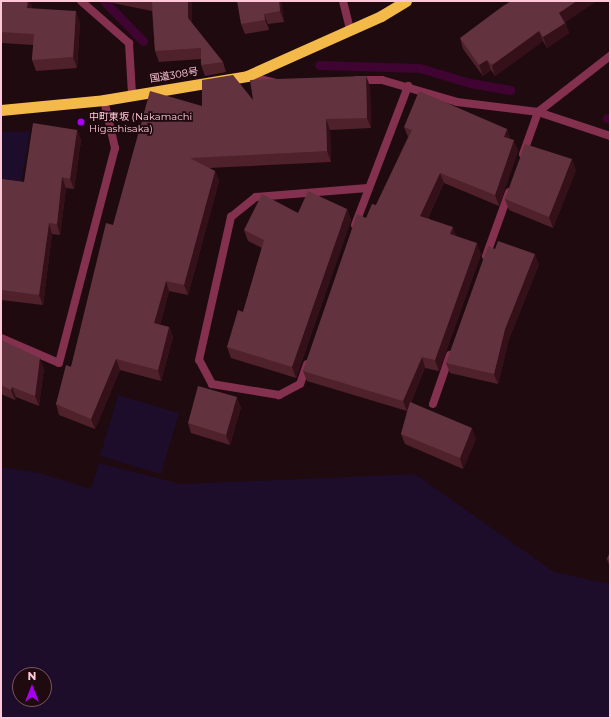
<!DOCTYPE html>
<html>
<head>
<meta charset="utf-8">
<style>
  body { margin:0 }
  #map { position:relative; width:611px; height:719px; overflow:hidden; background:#1f0a0f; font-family:Montserrat,"Noto Sans JP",sans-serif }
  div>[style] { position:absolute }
  .green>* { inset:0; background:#1d0c2a }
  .stream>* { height:9px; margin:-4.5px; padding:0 4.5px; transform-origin:4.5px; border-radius:4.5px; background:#3f0431 }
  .service>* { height:8px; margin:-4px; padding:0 4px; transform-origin:4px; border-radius:4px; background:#84304f }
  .minor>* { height:8px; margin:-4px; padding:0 4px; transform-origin:4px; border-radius:4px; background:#84304f }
  .trunk>* { height:11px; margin:-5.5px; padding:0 5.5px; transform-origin:5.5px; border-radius:5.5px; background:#f4ba49 }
  .wall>* { inset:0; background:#4f212b }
  .shaded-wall>* { inset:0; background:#341018 }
  .building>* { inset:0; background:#62333e }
  .dots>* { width:11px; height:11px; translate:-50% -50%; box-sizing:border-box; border:2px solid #1f0a0f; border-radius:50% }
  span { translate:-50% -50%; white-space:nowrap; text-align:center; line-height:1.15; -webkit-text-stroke:3.5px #1f0a0f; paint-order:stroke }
  .street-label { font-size:10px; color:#ffc8d9 }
  .poi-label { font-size:10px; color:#ffc8d9 }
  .left { translate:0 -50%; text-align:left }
  .frame { position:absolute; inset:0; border:2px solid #ffc8d9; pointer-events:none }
  .north { position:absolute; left:12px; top:667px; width:40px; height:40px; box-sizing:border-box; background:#1f0a0f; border:1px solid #795660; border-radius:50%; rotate:0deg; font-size:11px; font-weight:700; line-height:16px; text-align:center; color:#ffc8d9 }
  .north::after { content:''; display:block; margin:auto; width:14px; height:18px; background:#a800f3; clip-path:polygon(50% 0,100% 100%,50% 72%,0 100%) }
</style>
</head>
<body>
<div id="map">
  <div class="green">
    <div style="clip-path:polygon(30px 131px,20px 190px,1px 188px,1px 132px)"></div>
    <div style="clip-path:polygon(118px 395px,179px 413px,161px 474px,100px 456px)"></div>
    <div style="clip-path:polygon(evenodd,99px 463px,181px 484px,415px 474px,554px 572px,610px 584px,610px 718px,1px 718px,1px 467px,40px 473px,91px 489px,99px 463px,20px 675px,44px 675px,44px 699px,20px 699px,20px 675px)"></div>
  </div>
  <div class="stream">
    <div style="left:104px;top:1px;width:56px;rotate:45.7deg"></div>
    <div style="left:319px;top:65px;width:101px;rotate:1.7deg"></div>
    <div style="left:420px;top:68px;width:52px;rotate:16.7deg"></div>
    <div style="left:470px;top:83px;width:41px;rotate:9.9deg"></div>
    <div style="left:607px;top:118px;width:3px"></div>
  </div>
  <div class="service">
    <div style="left:343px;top:1px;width:30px;rotate:76deg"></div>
    <div style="left:523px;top:154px;width:45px;rotate:-70.3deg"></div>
    <div style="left:486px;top:256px;width:68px;rotate:-70.2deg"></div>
    <div style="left:433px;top:404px;width:52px;rotate:-70.9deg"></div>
  </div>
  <div class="minor">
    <div style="left:81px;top:1px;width:64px;rotate:41.2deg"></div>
    <div style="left:129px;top:43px;width:50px;rotate:86.6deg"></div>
    <div style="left:247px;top:76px;width:28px;rotate:13deg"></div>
    <div style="left:357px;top:80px;width:25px"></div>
    <div style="left:382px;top:80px;width:78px;rotate:16.3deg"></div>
    <div style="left:457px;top:102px;width:82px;rotate:7deg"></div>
    <div style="left:538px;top:112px;width:76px;rotate:18.4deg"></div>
    <div style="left:538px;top:112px;width:91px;rotate:-37.9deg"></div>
    <div style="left:355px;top:225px;width:149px;rotate:-69.1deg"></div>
    <div style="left:1px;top:338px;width:63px;rotate:23.3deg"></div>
    <div style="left:59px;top:363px;width:222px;rotate:-75.4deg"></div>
    <div style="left:115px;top:148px;width:49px;rotate:-102.9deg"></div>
    <div style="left:307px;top:364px;width:21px;rotate:109deg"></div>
    <div style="left:300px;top:384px;width:24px;rotate:152deg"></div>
    <div style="left:279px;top:395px;width:68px;rotate:-170.7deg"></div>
    <div style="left:212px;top:384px;width:27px;rotate:-118deg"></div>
    <div style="left:199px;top:360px;width:147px;rotate:-77.4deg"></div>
    <div style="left:231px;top:217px;width:32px;rotate:-39deg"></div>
    <div style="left:256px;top:197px;width:112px;rotate:-4.6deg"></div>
  </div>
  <div class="trunk">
    <div style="left:1px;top:110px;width:103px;rotate:-5.5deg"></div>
    <div style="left:104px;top:100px;width:145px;rotate:-9.5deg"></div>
    <div style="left:247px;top:76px;width:147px;rotate:-24.1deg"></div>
    <div style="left:381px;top:16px;width:29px;rotate:-31deg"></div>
  </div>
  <div class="wall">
    <div style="clip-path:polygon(1px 1px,32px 6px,32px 9px,80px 22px,77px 68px,36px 71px,32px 60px,33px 45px,1px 43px)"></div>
    <div style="clip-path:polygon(103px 1px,192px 1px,192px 23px,223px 62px,226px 72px,205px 76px,201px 65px,201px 59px,159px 62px,155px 51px,152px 11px)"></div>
    <div style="clip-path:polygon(281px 1px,284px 22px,268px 24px,269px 30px,245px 34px,241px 24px)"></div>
    <div style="clip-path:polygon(565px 22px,569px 33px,547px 48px,543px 41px,495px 76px,491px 70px,483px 76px,463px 49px,460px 38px)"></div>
    <div style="clip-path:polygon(370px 86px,371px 128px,330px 130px,331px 162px,209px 168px,215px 171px,219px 181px,188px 295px,169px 291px,160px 325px,169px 327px,173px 337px,161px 381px,120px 370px,95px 429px,59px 415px,56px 404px,71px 367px,113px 225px,202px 106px)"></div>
    <div style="clip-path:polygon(404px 127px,507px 129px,510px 139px,518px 151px,499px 206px,444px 183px,428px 218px,456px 236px,481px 254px,439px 371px,425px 368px,411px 402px,476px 439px,463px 469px,405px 444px,401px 434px,407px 411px,307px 381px,303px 371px,366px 218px,376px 205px,408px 137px)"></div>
    <div style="clip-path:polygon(77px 130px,81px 140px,74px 189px,66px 188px,60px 235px,52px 234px,43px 305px,1px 300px,1px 179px,24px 182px)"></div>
    <div style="clip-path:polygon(576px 170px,553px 228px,509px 210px,505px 199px)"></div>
    <div style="clip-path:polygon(347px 209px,351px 220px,296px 378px,231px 358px,227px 347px,243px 312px,262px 248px,248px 241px,244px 230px,298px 213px)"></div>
    <div style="clip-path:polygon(539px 264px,509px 339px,498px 384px,450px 373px,446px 363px)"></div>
    <div style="clip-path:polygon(1px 340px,44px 368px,39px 406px,16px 397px,15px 400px,1px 394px)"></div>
    <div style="clip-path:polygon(241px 407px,230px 445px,191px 433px,188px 423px)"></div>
    <div style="clip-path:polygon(610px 552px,610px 568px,607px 559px)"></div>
  </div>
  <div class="shaded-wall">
    <div style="clip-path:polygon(28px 1px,30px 1px,32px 6px,31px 19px,27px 8px)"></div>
    <div style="clip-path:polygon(188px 1px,192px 1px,192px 28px,188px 18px)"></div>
    <div style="clip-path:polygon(279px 1px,281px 1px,284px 22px,280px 11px)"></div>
    <div style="clip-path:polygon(577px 1px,597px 1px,563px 24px,559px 13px)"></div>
    <div style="clip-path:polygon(76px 11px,80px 22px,77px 68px,73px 57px)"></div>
    <div style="clip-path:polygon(264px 14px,268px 24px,269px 30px,265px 20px)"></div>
    <div style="clip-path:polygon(565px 23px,569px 33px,547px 48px,543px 37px)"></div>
    <div style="clip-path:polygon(539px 31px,543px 41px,495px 76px,492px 65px)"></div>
    <div style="clip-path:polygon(487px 60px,491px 70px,483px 76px,479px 65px)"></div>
    <div style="clip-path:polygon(366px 76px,370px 86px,371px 128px,367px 118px)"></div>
    <div style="clip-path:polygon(326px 119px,330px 130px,331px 162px,327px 151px)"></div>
    <div style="clip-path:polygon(507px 129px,511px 140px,504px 137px)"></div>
    <div style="clip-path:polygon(77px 130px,81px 140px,74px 189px,70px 179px)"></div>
    <div style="clip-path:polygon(514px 140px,518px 151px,499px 206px,495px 195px)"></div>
    <div style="clip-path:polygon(572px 159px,576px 170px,553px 228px,549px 217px)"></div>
    <div style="clip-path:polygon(215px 171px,219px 181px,188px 295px,184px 285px)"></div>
    <div style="clip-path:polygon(440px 173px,444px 183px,424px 226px,420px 216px)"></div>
    <div style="clip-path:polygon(62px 177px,66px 188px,60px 235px,57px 224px)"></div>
    <div style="clip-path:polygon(347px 209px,351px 220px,296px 378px,292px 367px)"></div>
    <div style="clip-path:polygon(49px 223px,52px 234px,43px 305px,39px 295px)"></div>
    <div style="clip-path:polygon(453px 227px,457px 237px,450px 234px)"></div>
    <div style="clip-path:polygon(477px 243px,481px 254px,439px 371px,435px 360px)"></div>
    <div style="clip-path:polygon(535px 254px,539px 264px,509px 339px,498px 384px,494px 374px,505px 329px)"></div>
    <div style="clip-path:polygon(166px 281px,169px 291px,158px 334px,154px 323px)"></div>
    <div style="clip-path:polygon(169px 327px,173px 337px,161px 381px,158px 370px)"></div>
    <div style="clip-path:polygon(422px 357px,425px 368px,407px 411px,403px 401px)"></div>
    <div style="clip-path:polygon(40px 358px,44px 368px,39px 406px,35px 396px)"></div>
    <div style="clip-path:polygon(116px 359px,120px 370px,95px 429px,91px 419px)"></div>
    <div style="clip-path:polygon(12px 387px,16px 397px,15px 400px,11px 390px)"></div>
    <div style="clip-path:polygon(237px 397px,241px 407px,230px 445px,226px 435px)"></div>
    <div style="clip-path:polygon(472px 428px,476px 439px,463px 469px,460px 458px)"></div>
  </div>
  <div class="building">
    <div style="clip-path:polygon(1px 1px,28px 1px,27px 8px,76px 11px,73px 57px,32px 60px,34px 34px,1px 32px)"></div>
    <div style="clip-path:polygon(149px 1px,188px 1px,188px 18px,223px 62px,201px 65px,201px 48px,155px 51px,152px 2px)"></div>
    <div style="clip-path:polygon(237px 1px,279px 1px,280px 11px,264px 14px,265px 20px,241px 24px)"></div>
    <div style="clip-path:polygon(511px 1px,577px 1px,559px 13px,565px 23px,543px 37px,539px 31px,492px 65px,487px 60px,479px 65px,460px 38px,503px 6px)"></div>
    <div style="clip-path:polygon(233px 75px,253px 100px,250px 80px,366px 76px,367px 118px,326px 119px,327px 151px,190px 158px,215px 171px,184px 285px,166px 281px,154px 323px,169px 327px,158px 370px,116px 359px,91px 419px,56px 404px,66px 365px,71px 367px,106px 223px,113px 225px,150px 91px,202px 106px,202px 80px)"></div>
    <div style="clip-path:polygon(419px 91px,507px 129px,504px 137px,514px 140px,495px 195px,440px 173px,420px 216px,453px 227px,450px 234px,477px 243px,435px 360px,422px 357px,403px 401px,303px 371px,357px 214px,366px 218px,372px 204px,376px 205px,412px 130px,404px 127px)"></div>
    <div style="clip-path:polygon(33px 123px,77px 130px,70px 179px,62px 177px,57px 224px,49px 223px,39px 295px,1px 290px,1px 179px,24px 182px)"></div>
    <div style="clip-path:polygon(525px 144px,572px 159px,549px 217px,505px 199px)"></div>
    <div style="clip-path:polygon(308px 191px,347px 209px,292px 367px,227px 347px,238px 310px,243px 312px,264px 240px,244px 230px,262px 194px,298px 213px)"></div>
    <div style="clip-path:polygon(498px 241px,535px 254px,505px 329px,494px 374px,446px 363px,488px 246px,495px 249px)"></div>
    <div style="clip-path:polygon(1px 340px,40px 358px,35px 396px,12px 387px,11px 390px,1px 385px)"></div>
    <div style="clip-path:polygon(198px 386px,237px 397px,226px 435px,188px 423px)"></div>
    <div style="clip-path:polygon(410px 402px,472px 428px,460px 458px,401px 434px)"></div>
    <div style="clip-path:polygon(610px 552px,610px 560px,607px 559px)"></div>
  </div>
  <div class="dots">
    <div style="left:81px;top:122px;background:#a800f3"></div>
  </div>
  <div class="street-label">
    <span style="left:174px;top:75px;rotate:-9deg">国道308号</span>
  </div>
  <div class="poi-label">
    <span class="left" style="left:89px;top:122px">中町東坂 (Nakamachi<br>Higashisaka)</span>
  </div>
  <div class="frame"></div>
  <div class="north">N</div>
</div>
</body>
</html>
